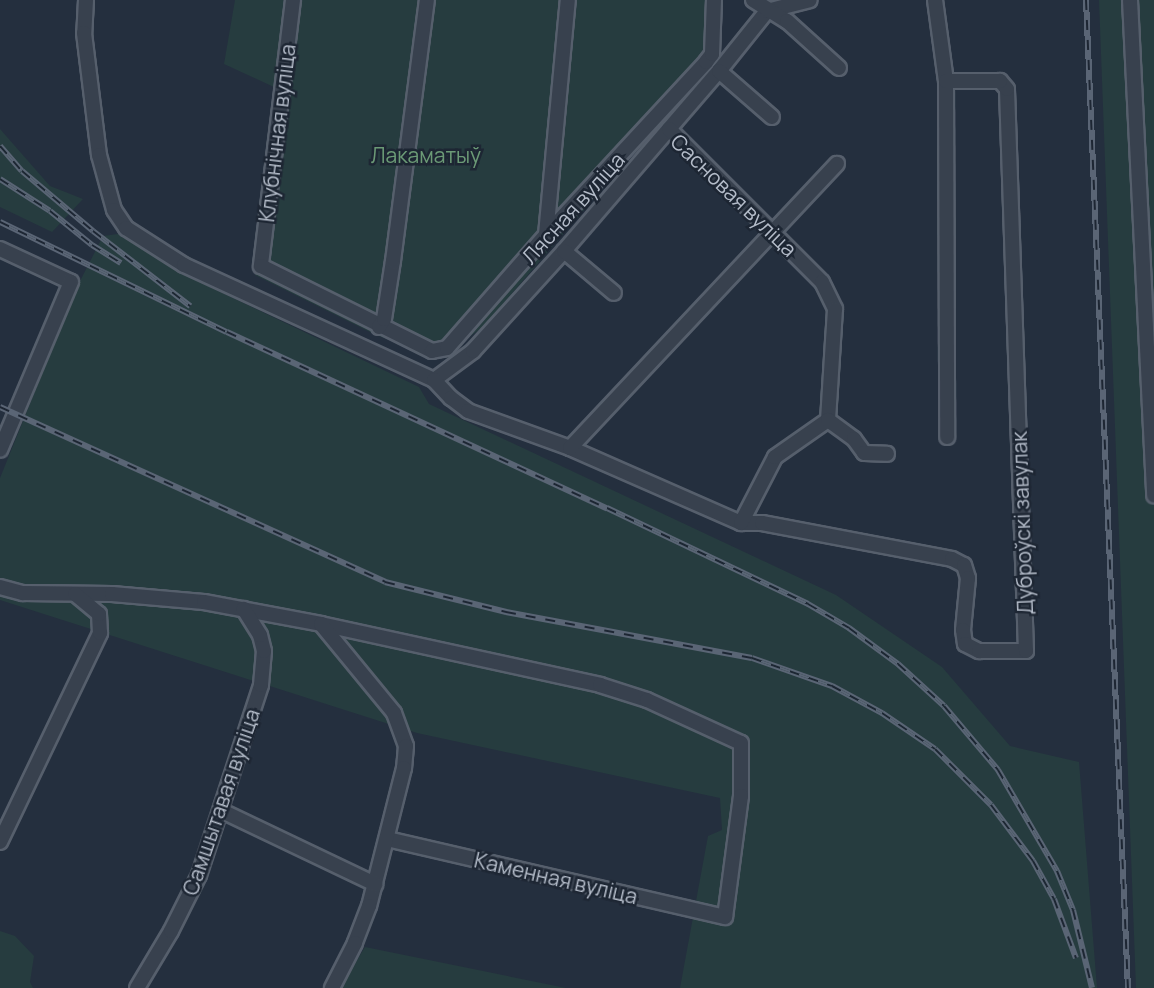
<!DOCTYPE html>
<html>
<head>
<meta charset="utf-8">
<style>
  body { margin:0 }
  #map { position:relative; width:1154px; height:988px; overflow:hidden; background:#242f3e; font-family:Manrope,sans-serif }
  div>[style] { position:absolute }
  .green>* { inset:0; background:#263c3f }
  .roads { filter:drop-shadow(2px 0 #565f6c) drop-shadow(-2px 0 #565f6c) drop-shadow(0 2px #565f6c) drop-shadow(0 -2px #565f6c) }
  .minor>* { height:14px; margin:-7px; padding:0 7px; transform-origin:7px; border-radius:7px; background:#38414e }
  .rail>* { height:6px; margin-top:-3px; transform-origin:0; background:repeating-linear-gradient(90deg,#1d2633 0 10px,#5a6575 0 20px); box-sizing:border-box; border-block:2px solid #5a6575 }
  span { translate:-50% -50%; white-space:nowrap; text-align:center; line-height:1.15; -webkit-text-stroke:5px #1d2633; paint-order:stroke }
  .street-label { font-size:21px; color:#b4bcc9 }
  .park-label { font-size:21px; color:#6b9a76 }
</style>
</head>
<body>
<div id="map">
  <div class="green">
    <div style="clip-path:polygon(235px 0,719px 0,715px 58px,483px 327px,439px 359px,376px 335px,255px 275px,276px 88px,224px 64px)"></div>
    <div style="clip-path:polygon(1099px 0,1154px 0,1154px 988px,1136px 988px)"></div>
    <div style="clip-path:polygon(0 129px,50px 186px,83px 199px,52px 232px,0 207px)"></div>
    <div style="clip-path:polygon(118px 234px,183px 274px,419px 387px,429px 404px,836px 595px,942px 667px,1010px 746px,1079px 762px,1097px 988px,680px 988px,708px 836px,722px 830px,720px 798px,417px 733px,0 600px,0 478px,78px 285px,103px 236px)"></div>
    <div style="clip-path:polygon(0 931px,15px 936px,34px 956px,30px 982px,33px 988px,0 988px)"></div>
    <div style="clip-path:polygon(365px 947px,566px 988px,340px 988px)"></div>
  </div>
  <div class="roads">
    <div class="minor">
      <div style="left:86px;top:0;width:33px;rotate:93deg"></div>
      <div style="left:84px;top:33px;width:123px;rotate:83deg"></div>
      <div style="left:99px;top:155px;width:57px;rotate:74.7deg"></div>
      <div style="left:114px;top:210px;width:22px;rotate:56deg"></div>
      <div style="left:126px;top:228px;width:69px;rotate:32.5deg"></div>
      <div style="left:184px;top:265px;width:275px;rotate:24.7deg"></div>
      <div style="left:434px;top:380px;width:49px;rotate:-36.6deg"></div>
      <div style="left:473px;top:351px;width:135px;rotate:-47.7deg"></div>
      <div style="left:564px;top:251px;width:238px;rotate:-49.3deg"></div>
      <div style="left:719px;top:71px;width:77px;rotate:-51.3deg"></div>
      <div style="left:767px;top:11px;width:44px;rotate:-14.3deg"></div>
      <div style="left:293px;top:0;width:268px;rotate:96.9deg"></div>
      <div style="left:261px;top:266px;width:191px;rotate:26.4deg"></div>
      <div style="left:432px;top:351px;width:15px;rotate:-11deg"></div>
      <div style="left:447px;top:348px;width:150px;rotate:-48.8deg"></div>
      <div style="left:546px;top:235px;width:236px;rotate:-47.2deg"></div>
      <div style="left:706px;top:62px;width:10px;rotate:-53deg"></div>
      <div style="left:712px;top:54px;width:54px;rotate:-87.9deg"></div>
      <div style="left:753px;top:0;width:40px;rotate:32deg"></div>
      <div style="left:787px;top:21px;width:70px;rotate:42.1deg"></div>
      <div style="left:935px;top:0;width:82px;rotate:82.3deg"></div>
      <div style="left:946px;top:81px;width:356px;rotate:89.8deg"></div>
      <div style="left:1130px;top:0;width:496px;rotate:87.2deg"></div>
      <div style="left:719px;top:71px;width:70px;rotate:41deg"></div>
      <div style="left:669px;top:129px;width:216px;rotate:45deg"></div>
      <div style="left:822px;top:282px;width:30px;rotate:64deg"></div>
      <div style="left:835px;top:309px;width:111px;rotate:93.6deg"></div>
      <div style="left:546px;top:235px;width:236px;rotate:-84.7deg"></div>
      <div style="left:0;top:249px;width:78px;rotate:24.9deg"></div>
      <div style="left:71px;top:282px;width:182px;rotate:112.9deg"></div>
      <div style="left:564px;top:251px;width:65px;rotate:40deg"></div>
      <div style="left:379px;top:327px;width:9px;rotate:-58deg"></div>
      <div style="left:384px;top:319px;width:59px;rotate:-81.2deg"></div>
      <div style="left:393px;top:261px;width:263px;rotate:-82.6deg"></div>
      <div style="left:434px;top:380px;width:25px;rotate:47deg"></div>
      <div style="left:451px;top:398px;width:21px;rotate:37deg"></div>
      <div style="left:468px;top:411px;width:109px;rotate:19.9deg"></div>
      <div style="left:570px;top:448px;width:187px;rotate:23.7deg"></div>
      <div style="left:741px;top:523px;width:21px"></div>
      <div style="left:762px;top:523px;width:193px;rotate:10.7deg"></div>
      <div style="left:952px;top:559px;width:13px;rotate:27deg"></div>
      <div style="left:964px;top:565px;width:14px;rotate:73deg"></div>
      <div style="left:968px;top:578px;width:52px;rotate:95.5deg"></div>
      <div style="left:963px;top:630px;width:14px;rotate:82deg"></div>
      <div style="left:965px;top:644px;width:16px;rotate:27deg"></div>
      <div style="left:979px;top:651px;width:47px"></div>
      <div style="left:1026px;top:651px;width:562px;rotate:-91.94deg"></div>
      <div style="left:1007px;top:89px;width:11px;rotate:-131deg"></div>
      <div style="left:1000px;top:81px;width:54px;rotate:180deg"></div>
      <div style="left:570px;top:448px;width:390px;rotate:-46.8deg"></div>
      <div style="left:741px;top:523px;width:74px;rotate:-62.7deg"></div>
      <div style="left:775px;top:457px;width:65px;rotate:-34.9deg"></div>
      <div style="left:828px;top:420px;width:32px;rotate:36deg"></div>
      <div style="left:854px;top:439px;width:17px;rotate:54deg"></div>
      <div style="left:864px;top:453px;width:23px;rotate:2deg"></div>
      <div style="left:0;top:587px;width:24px;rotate:15deg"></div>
      <div style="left:23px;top:593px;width:89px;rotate:0.6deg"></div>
      <div style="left:112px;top:594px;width:92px;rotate:5deg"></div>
      <div style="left:204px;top:602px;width:119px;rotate:10.6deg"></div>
      <div style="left:321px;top:624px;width:286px;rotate:12.3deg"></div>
      <div style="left:600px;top:685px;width:49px;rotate:17.7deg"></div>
      <div style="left:647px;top:700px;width:103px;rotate:24.6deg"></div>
      <div style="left:741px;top:743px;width:53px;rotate:90deg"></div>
      <div style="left:741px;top:796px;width:122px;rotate:97.5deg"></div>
      <div style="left:725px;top:917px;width:347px;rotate:-167deg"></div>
      <div style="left:321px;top:624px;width:115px;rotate:50.6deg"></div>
      <div style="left:394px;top:713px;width:35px;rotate:70deg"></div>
      <div style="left:406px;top:746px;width:22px;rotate:95deg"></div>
      <div style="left:404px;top:768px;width:142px;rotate:104.2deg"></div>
      <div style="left:369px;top:906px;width:40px;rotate:111deg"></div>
      <div style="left:355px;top:943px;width:51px;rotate:117.1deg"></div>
      <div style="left:222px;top:811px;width:170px;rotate:25.5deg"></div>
      <div style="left:0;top:842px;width:232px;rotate:-64.4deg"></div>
      <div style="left:100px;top:633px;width:19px;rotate:-93deg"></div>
      <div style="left:99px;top:614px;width:31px;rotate:-140deg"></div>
      <div style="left:137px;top:988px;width:66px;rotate:-59.2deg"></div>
      <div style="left:171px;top:931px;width:63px;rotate:-63.4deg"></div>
      <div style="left:199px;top:875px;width:200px;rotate:-71.9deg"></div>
      <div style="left:261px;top:685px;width:34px;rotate:-85deg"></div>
      <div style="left:264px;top:651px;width:16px;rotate:-104deg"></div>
      <div style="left:260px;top:635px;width:31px;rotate:-122deg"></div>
    </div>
  </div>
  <div class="rail">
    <div style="left:1086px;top:0;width:989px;rotate:87.57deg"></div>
    <div style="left:0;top:146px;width:33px;rotate:49deg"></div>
    <div style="left:22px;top:171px;width:93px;rotate:40.2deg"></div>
    <div style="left:93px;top:231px;width:123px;rotate:37.7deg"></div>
    <div style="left:0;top:179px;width:59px;rotate:32.6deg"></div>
    <div style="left:50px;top:211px;width:54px;rotate:39deg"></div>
    <div style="left:92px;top:245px;width:34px;rotate:32deg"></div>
    <div style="left:0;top:222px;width:252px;rotate:25.9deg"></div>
    <div style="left:227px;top:332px;width:419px;rotate:24.9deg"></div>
    <div style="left:607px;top:508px;width:223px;rotate:25.5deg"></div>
    <div style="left:808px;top:604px;width:48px;rotate:30.3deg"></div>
    <div style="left:849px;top:628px;width:61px;rotate:36.3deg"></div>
    <div style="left:898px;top:664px;width:62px;rotate:42.4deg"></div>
    <div style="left:944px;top:706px;width:84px;rotate:49.8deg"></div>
    <div style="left:998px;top:770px;width:117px;rotate:59.7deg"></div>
    <div style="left:1057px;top:871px;width:42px;rotate:67.7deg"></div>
    <div style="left:1073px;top:910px;width:80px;rotate:76.3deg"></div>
    <div style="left:0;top:407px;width:423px;rotate:24.4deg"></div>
    <div style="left:385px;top:582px;width:125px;rotate:13.9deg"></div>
    <div style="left:506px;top:612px;width:250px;rotate:10.6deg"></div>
    <div style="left:752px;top:658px;width:85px;rotate:19.3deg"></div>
    <div style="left:832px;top:686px;width:57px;rotate:28.4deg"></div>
    <div style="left:882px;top:713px;width:64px;rotate:34.2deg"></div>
    <div style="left:935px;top:749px;width:79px;rotate:45deg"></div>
    <div style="left:991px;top:805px;width:70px;rotate:53.1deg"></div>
    <div style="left:1033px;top:861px;width:43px;rotate:61.1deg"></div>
    <div style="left:1054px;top:899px;width:63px;rotate:69.6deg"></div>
  </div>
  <div class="street-label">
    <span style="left:277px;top:133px;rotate:-83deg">Клубнічная вуліца</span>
    <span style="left:734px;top:195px;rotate:44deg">Сасновая вуліца</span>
    <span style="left:573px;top:208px;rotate:-48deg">Лясная вуліца</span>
    <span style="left:1022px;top:523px;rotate:-92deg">Дуброўскі завулак</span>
    <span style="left:221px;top:802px;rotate:-71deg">Самшытавая вуліца</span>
    <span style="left:556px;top:878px;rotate:13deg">Каменная вуліца</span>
  </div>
  <div class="park-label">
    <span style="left:426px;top:155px">Лакаматыў</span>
  </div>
</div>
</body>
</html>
